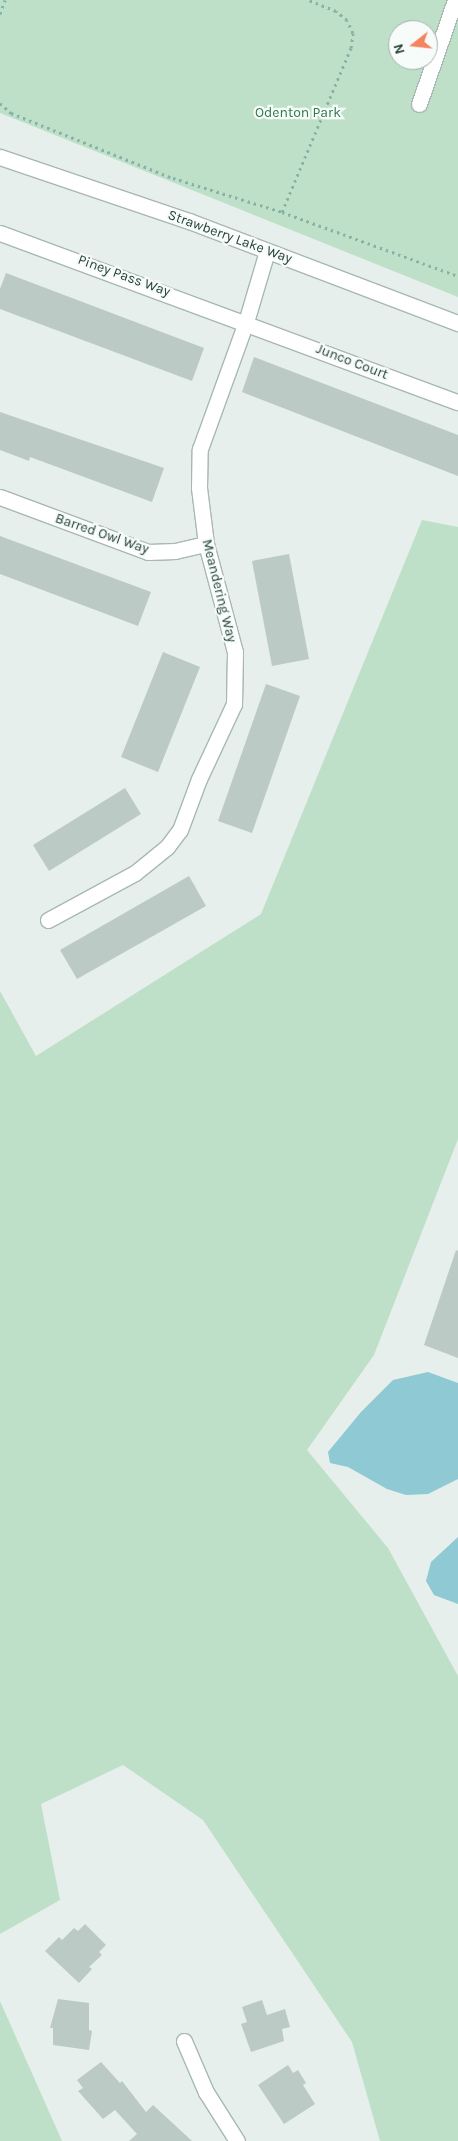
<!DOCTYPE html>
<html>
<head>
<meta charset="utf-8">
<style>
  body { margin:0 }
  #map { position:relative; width:458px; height:2141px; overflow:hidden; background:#e6efeb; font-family:Karla,sans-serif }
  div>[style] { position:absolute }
  .green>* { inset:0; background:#bfe0c8 }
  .water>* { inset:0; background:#8ec9d4 }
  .building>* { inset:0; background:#bbcac4 }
  .path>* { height:3px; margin-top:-1.5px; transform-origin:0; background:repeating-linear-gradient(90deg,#86b3a5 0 2.5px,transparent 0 6.5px) }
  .roads { filter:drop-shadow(1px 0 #a8b8b2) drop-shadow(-1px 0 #a8b8b2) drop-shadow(0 1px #a8b8b2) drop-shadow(0 -1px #a8b8b2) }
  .minor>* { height:15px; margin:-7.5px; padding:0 7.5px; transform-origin:7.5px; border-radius:7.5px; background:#fff }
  span { translate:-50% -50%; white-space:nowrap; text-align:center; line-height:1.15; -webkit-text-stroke:4.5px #f7fbf9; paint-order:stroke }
  .park-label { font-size:14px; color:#2d7a4b }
  .street-label { font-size:14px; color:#24423a }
  .north { position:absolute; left:388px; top:20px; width:50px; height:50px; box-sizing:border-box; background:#f7fbf9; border:1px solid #a3b1ad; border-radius:50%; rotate:254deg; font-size:14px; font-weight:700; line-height:20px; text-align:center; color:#24423a }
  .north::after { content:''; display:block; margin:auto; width:18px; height:22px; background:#f4845f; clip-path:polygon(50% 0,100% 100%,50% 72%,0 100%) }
</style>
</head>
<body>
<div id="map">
  <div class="green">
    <div style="clip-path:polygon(evenodd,0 0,458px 0,458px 297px,0 113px,0 0,398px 30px,428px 30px,428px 60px,398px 60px,398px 30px)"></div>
    <div style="clip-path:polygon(422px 520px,458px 527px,458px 1139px,374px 1355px,307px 1450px,388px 1548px,458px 1676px,458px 2141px,380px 2141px,352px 2042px,203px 1820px,123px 1765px,41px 1804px,60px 1900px,0 1934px,0 991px,36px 1056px,261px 914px)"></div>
    <div style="clip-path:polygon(0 2001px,62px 2141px,0 2141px)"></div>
  </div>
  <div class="water">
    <div style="clip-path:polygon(428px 1372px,458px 1383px,458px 1479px,428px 1494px,406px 1495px,387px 1489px,348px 1467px,330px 1463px,328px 1452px,361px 1412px,393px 1380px)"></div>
    <div style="clip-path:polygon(458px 1537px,458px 1604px,434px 1595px,426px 1581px,431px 1562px)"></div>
  </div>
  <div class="building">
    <div style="clip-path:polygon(6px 273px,204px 348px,192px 381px,0 309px,0 289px)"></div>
    <div style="clip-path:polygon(254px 357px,458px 435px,458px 476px,242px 392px)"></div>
    <div style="clip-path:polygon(0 412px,164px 468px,152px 502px,30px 457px,29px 461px,0 450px)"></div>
    <div style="clip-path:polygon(0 536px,151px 592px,138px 626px,0 574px)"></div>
    <div style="clip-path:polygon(289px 554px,309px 659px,272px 666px,252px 561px)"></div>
    <div style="clip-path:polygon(163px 652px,200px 667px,158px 772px,121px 757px)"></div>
    <div style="clip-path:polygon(266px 684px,300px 696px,252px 833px,218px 821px)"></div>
    <div style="clip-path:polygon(125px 788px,141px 814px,49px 871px,33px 845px)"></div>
    <div style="clip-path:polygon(189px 876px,206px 906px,77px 979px,60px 950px)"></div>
    <div style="clip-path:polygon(456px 1250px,458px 1251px,458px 1358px,424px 1345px)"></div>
    <div style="clip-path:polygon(85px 1924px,106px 1945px,99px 1952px,102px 1955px,89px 1967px,92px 1969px,79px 1983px,45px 1951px,59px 1937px,62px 1940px,74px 1928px,78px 1931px)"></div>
    <div style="clip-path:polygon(58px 1999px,89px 2003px,89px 2030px,92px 2031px,89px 2050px,53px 2045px,53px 2028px,50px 2028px)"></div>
    <div style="clip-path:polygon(262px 2000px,267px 2015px,285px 2009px,290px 2027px,282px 2029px,284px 2041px,251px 2052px,241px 2024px,247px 2022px,242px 2007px)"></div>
    <div style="clip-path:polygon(101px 2062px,120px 2083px,122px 2081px,146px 2112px,153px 2105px,192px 2141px,129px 2141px,137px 2134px,115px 2110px,103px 2119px,78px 2091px,83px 2088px,77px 2080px)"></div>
    <div style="clip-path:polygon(288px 2065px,293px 2073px,298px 2070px,306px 2083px,303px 2085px,315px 2104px,284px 2124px,258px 2085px)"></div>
  </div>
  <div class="path">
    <div style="left:0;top:14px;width:15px;rotate:-70deg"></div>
    <div style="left:0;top:103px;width:15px;rotate:42deg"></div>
    <div style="left:11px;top:113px;width:175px;rotate:21.9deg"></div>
    <div style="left:173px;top:178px;width:114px;rotate:17.3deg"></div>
    <div style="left:282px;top:212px;width:187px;rotate:20deg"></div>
    <div style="left:282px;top:212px;width:178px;rotate:-67.2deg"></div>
    <div style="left:351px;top:48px;width:15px;rotate:-82deg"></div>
    <div style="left:353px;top:33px;width:14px;rotate:-115deg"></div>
    <div style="left:347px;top:20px;width:14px;rotate:-141deg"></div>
    <div style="left:336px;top:11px;width:29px;rotate:-158deg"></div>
  </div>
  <div class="roads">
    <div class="minor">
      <div style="left:419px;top:104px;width:110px;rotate:-70.9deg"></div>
      <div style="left:0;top:157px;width:200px;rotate:18.7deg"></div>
      <div style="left:189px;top:221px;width:288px;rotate:20.8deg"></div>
      <div style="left:0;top:233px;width:488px;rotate:20.3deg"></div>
      <div style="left:0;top:497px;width:158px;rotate:20.4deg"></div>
      <div style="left:148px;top:552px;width:27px;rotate:-2deg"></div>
      <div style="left:175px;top:551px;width:32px;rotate:-13deg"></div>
      <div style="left:48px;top:920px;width:99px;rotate:-28.4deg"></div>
      <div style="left:135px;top:873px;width:41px;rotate:-39.1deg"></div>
      <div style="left:167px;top:847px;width:21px;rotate:-53deg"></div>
      <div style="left:180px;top:830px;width:54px;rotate:-69.6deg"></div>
      <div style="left:199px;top:779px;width:83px;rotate:-65deg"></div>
      <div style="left:234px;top:704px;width:52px;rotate:-88.9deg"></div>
      <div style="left:235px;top:652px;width:112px;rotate:-105deg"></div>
      <div style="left:206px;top:544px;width:56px;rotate:-97.1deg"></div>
      <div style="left:199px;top:488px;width:39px;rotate:-89deg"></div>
      <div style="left:200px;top:449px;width:135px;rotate:-70.1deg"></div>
      <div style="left:246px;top:322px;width:74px;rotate:-73.5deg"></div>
      <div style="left:184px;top:2041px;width:56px;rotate:66.7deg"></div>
      <div style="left:206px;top:2092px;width:58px;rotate:57.7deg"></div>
    </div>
  </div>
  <div class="park-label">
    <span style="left:298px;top:113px">Odenton Park</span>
  </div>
  <div class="street-label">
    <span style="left:230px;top:237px;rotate:20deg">Strawberry Lake Way</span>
    <span style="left:124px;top:276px;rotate:20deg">Piney Pass Way</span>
    <span style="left:352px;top:362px;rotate:21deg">Junco Court</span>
    <span style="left:102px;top:534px;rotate:19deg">Barred Owl Way</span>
    <span style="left:219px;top:591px;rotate:76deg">Meandering Way</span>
  </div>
  <div class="north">N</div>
</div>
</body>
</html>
